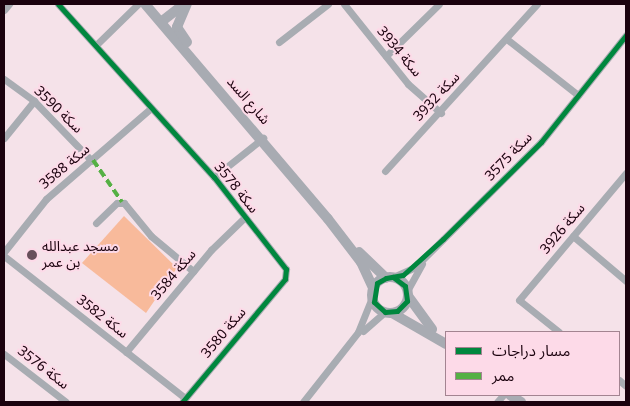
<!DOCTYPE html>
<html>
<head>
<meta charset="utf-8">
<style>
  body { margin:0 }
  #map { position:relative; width:630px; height:406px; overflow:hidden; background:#f5e2e9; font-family:Georgia,"Noto Sans Arabic",serif }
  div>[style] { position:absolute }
  .green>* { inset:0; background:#f8ba9b }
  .street>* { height:7px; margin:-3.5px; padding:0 3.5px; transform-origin:3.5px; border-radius:3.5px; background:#a8acb2 }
  .secondary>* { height:10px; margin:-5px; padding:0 5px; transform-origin:5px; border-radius:5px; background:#a8abb2 }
  .secondary>.ring { margin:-5px; padding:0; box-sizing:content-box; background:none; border:10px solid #a8abb2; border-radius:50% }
  .quiet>* { height:4px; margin-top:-2px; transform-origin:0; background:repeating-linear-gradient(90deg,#55b044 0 8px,transparent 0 12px) }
  .cycleway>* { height:5px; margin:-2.5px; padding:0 2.5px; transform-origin:2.5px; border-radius:2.5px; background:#00873e }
  .dots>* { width:14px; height:14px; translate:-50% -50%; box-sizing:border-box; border:2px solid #fddae8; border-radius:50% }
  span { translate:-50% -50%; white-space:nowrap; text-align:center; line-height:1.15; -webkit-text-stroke:4px #fddae8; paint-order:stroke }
  .street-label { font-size:14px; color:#1b020e }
  .poi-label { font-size:14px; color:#1b020e }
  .left { translate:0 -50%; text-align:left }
  .frame { position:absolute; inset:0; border:5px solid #1b020e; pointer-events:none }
  .legend { position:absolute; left:445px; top:331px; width:175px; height:65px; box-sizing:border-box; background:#fddae8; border:1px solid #a38491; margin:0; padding:6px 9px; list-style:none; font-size:15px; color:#1b020e }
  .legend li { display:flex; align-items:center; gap:10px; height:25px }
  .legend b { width:25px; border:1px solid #a38491 }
</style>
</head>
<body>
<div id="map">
  <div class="green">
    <div style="clip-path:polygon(124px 216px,177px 268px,146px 313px,82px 263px)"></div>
  </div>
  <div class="street">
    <div style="left:58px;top:4px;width:233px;rotate:48deg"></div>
    <div style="left:214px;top:177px;width:117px;rotate:52deg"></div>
    <div style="left:286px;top:269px;width:10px;rotate:96deg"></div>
    <div style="left:285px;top:279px;width:160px;rotate:129.9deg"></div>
    <div style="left:344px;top:4px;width:102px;rotate:51.3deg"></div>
    <div style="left:408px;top:84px;width:44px;rotate:41.3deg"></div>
    <div style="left:4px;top:10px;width:8px;rotate:-50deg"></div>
    <div style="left:508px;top:40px;width:89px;rotate:38.2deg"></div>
    <div style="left:279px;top:42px;width:62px;rotate:-37.8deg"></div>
    <div style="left:96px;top:45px;width:59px;rotate:-44.3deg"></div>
    <div style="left:386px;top:56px;width:74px;rotate:-44.5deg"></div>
    <div style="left:4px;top:79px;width:37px;rotate:36deg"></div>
    <div style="left:34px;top:101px;width:83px;rotate:46deg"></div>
    <div style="left:4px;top:138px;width:48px;rotate:-51deg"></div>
    <div style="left:385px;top:171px;width:226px;rotate:-47.7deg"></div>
    <div style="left:214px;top:177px;width:63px;rotate:-38.5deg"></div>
    <div style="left:96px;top:223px;width:29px;rotate:-44deg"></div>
    <div style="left:117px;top:203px;width:7px"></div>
    <div style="left:124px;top:203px;width:43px;rotate:50.7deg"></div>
    <div style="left:151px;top:236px;width:55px;rotate:39.8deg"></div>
    <div style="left:573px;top:236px;width:70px;rotate:40.3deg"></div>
    <div style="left:4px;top:252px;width:68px;rotate:-51.6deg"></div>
    <div style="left:46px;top:199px;width:138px;rotate:-40.9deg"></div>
    <div style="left:4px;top:256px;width:230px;rotate:38.1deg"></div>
    <div style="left:393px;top:277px;width:24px;rotate:-24deg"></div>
    <div style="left:415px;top:267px;width:177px;rotate:-44.8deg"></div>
    <div style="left:541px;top:142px;width:137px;rotate:-51.5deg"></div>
    <div style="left:407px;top:291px;width:31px;rotate:-61deg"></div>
    <div style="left:363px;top:331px;width:29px;rotate:-41deg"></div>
    <div style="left:559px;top:332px;width:51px;rotate:-141.3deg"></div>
    <div style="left:519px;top:300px;width:166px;rotate:-49.9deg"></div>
    <div style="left:126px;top:352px;width:133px;rotate:-50.2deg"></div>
    <div style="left:211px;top:250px;width:47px;rotate:-44.1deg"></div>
    <div style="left:4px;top:354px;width:78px;rotate:37.7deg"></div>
    <div style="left:619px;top:380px;width:9px;rotate:41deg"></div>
    <div style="left:303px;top:402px;width:89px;rotate:-51.8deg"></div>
    <div style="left:358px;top:332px;width:38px;rotate:-68deg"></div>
    <div style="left:497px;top:402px;width:9px;rotate:-49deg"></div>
  </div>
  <div class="secondary">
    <div style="left:145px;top:4px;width:282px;rotate:49.6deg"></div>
    <div style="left:328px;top:219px;width:54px;rotate:52.5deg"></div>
    <div style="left:361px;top:262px;width:29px;rotate:65deg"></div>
    <div style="left:161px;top:22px;width:29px;rotate:-38deg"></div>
    <div style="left:187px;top:42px;width:18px;rotate:-124deg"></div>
    <div style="left:177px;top:27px;width:25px;rotate:-67deg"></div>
    <div style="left:359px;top:252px;width:37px;rotate:44deg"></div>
    <div class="ring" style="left:372px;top:277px;width:26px;height:26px"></div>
    <div style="left:408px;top:296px;width:41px;rotate:54deg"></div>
    <div style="left:392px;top:313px;width:62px;rotate:29.9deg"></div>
    <div style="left:510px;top:395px;width:13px;rotate:32deg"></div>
  </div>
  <div class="quiet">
    <div style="left:93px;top:160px;width:51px;rotate:55.4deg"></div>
  </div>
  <div class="cycleway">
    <div style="left:58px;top:4px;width:233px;rotate:48deg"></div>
    <div style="left:214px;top:177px;width:117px;rotate:52deg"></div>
    <div style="left:286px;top:269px;width:10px;rotate:96deg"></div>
    <div style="left:285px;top:279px;width:160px;rotate:129.9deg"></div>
    <div style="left:393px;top:277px;width:15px;rotate:37deg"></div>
    <div style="left:405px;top:286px;width:15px;rotate:82deg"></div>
    <div style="left:407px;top:301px;width:14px;rotate:135deg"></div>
    <div style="left:397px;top:311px;width:12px;rotate:175deg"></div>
    <div style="left:385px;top:312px;width:15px;rotate:-138deg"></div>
    <div style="left:374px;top:302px;width:19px;rotate:-81deg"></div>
    <div style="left:377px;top:283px;width:10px;rotate:-29deg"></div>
    <div style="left:386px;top:278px;width:17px;rotate:-10deg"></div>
    <div style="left:403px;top:275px;width:54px;rotate:-42deg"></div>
    <div style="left:443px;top:239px;width:138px;rotate:-44.7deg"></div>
    <div style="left:541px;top:142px;width:137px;rotate:-51.5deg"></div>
  </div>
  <div class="dots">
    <div style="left:32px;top:255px;background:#67505b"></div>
  </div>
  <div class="street-label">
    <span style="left:399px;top:52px;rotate:50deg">سكة 3934</span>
    <span style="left:437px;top:97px;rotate:-47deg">سكة 3932</span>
    <span style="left:248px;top:101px;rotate:49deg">شارع السد</span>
    <span style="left:58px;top:110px;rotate:44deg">سكة 3590</span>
    <span style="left:509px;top:157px;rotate:-46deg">سكة 3575</span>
    <span style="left:65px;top:167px;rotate:-40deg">سكة 3588</span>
    <span style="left:236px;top:188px;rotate:51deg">سكة 3578</span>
    <span style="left:563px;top:229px;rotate:-50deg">سكة 3926</span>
    <span style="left:174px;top:275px;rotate:-50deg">سكة 3584</span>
    <span style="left:102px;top:317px;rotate:38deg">سكة 3582</span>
    <span style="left:224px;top:333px;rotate:-50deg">سكة 3580</span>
    <span style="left:43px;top:368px;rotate:38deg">سكة 3576</span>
  </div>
  <div class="poi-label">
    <span class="left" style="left:42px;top:255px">مسجد عبدالله<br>بن عمر</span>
  </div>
  <div class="frame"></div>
  <ul class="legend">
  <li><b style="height:6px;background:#00873e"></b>مسار دراجات</li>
  <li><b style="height:6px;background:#55b044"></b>ممر</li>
  </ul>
</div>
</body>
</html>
